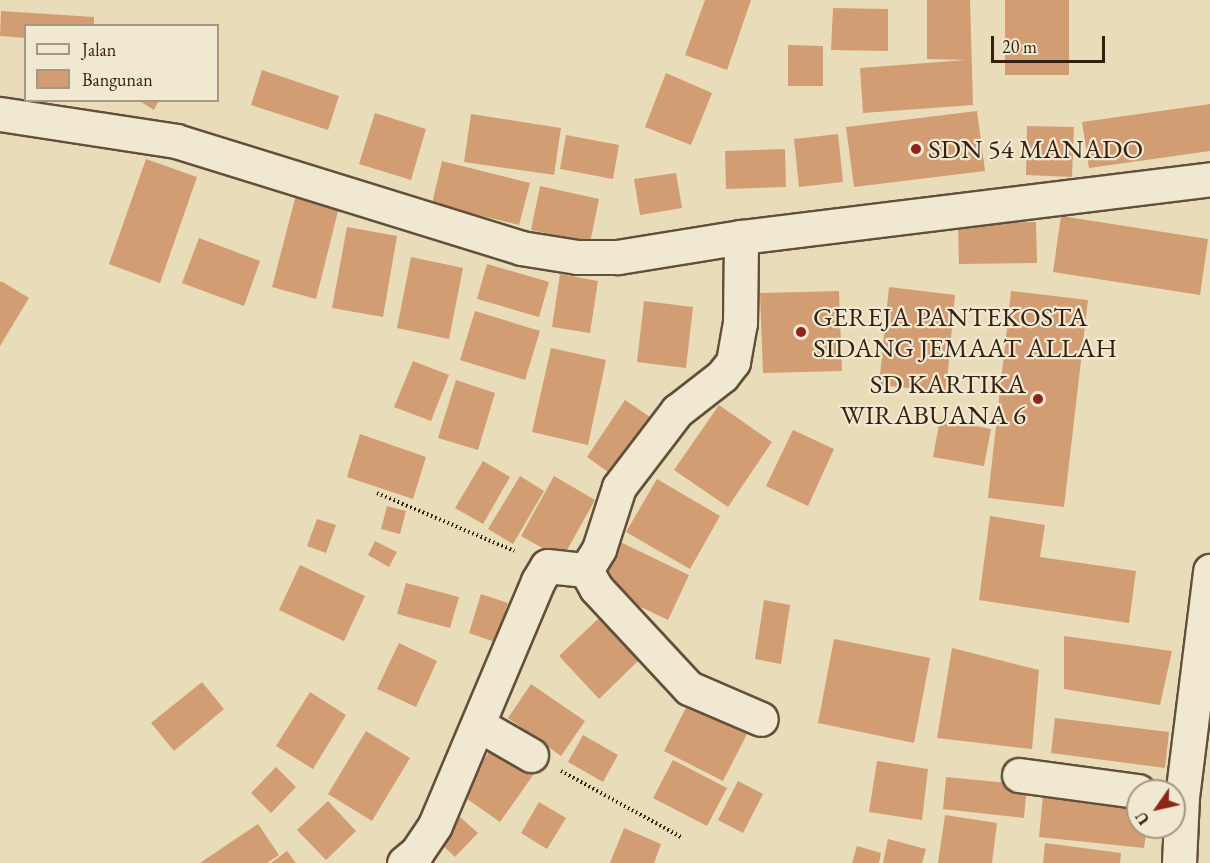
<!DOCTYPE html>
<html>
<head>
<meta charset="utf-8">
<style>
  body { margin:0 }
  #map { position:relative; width:1210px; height:863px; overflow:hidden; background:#e9dcb8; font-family:"EB Garamond",serif }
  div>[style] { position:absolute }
  .building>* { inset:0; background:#d29d73 }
  .path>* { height:4px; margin-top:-2px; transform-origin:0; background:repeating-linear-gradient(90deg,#352111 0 1.5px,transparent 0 4.5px) }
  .roads { filter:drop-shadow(2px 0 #62503b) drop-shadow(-2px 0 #62503b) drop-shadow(0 2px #62503b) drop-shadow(0 -2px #62503b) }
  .minor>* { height:33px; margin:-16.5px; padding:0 16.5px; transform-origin:16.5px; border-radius:16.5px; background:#f1e8d1 }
  .dots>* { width:16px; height:16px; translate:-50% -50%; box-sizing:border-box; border:3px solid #f1e8d1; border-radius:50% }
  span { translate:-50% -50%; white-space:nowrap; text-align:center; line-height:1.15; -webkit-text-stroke:4.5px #f1e8d1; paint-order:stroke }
  .poi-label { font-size:27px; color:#352111 }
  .left { translate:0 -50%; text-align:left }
  .right { translate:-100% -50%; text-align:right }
  .legend { position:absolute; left:24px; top:24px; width:195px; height:78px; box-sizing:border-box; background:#f1e8d1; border:2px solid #a69884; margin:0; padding:8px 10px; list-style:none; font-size:18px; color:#352111 }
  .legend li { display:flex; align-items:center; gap:12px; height:30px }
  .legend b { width:30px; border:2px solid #a69884 }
  .north { position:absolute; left:1126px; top:779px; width:60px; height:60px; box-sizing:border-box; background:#f1e8d1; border:2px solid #a69884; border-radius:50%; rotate:236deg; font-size:16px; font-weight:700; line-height:24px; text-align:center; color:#352111 }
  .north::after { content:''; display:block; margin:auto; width:21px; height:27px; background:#8f2418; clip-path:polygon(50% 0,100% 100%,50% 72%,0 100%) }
  .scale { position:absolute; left:991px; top:36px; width:114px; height:27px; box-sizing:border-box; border:3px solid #352111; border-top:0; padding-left:8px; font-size:18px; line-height:21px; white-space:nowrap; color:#352111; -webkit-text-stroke:4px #f1e8d1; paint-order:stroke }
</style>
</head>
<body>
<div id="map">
  <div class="building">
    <div style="clip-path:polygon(705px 0,751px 0,727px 70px,685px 55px)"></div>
    <div style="clip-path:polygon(927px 0,970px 0,973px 105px,863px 113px,860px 68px,966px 60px,927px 59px)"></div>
    <div style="clip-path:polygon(1005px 0,1069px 0,1069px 75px,1005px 75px)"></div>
    <div style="clip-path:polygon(833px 8px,888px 9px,888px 51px,831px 50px)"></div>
    <div style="clip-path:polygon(1px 11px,94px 17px,94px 26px,26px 26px,26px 38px,0 36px)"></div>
    <div style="clip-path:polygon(788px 45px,823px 46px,823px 86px,788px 86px)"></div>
    <div style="clip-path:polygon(262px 70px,339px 96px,328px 130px,251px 105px)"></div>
    <div style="clip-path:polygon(666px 73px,712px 93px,691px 145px,645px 127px)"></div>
    <div style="clip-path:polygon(138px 100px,159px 100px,154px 110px)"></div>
    <div style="clip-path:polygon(1210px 104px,1210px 151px,1089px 168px,1082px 122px)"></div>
    <div style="clip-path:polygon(977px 111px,985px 171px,854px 187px,846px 127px)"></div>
    <div style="clip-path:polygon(375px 113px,426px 129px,411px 180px,359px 164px)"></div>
    <div style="clip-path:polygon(471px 114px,561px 128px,554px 175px,464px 162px)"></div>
    <div style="clip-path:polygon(1027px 126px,1074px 127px,1072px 177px,1026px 175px)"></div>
    <div style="clip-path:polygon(838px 134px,843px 182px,799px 187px,794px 139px)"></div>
    <div style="clip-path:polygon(566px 135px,619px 145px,613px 179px,560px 169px)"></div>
    <div style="clip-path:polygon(785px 149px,786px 187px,726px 189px,725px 151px)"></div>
    <div style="clip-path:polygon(146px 159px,197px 177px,160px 283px,109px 264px)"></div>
    <div style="clip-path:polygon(442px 161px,530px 183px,519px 225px,432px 204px)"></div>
    <div style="clip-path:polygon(676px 173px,682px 208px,640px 215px,634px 179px)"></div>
    <div style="clip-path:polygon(540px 186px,599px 199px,590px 243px,531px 230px)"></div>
    <div style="clip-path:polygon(296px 195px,339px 207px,316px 299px,272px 287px)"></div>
    <div style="clip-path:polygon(1061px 216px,1208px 239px,1200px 295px,1053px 272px)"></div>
    <div style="clip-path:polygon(1036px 222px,1037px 263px,959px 264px,958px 223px)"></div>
    <div style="clip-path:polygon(347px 227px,397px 236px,383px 317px,332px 308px)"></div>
    <div style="clip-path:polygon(199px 238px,260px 261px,244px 306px,182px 283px)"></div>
    <div style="clip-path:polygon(411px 257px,463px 268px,449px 339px,397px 328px)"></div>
    <div style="clip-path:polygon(487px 264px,549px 282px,539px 317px,477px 299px)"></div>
    <div style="clip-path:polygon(560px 274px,598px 281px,590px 333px,552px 327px)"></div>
    <div style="clip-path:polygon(1px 281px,29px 298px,0 346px,0 283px)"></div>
    <div style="clip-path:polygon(889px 287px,955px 295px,946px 392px,879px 385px)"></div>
    <div style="clip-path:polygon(839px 291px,842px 371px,763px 373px,760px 293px)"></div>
    <div style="clip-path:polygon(1011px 291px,1088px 300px,1064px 507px,988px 498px)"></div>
    <div style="clip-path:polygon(644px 301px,693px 307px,686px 368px,637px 362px)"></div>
    <div style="clip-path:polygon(475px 311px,540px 331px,525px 380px,460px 360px)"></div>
    <div style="clip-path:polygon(551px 348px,606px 360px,588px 445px,532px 432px)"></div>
    <div style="clip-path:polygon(413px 361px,449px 375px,431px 421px,394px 407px)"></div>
    <div style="clip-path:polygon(456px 380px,495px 393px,478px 450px,438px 438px)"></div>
    <div style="clip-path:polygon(625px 400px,656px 421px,618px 479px,587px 457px)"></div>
    <div style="clip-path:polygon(719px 405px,772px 442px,728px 507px,674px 470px)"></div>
    <div style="clip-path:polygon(940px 419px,991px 429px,984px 466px,933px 457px)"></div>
    <div style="clip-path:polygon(793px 430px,834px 449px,808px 506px,766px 486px)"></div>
    <div style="clip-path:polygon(360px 434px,426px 457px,413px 499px,347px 477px)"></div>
    <div style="clip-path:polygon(483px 461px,510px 477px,483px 524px,455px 508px)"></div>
    <div style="clip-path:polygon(520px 476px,544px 491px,513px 544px,488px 529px)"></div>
    <div style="clip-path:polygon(554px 476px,595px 500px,562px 559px,521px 536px)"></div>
    <div style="clip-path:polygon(657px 479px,720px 516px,690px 569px,626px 532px)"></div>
    <div style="clip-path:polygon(387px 506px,406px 511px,400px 534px,381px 529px)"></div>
    <div style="clip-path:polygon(990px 516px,1045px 525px,1040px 557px,1136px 571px,1129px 623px,979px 600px)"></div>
    <div style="clip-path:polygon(317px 519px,336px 525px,326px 553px,307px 546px)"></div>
    <div style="clip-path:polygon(375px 541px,397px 552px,389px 567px,368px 555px)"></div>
    <div style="clip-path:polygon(618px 541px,689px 575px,668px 620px,597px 586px)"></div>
    <div style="clip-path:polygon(300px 565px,365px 596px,344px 641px,279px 610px)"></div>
    <div style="clip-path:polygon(406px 583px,459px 597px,450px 628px,397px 614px)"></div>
    <div style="clip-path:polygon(481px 594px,508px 603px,495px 642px,469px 633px)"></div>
    <div style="clip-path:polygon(764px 600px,790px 605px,781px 664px,755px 659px)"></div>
    <div style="clip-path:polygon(599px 618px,639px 660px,599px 699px,559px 656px)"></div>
    <div style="clip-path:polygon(1064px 636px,1172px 651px,1160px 705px,1064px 689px)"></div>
    <div style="clip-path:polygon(834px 639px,930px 658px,914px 743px,818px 723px)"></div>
    <div style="clip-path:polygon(399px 643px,437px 661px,416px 707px,377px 689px)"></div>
    <div style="clip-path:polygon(952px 648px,1039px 670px,1032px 749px,937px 738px)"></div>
    <div style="clip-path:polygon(202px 682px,224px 709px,174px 751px,151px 723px)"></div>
    <div style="clip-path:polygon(531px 684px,585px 721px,561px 756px,508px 718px)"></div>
    <div style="clip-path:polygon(310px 692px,346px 715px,313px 769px,276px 746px)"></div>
    <div style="clip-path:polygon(689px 702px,748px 732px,723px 781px,664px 751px)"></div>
    <div style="clip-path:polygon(1055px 718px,1169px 732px,1165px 768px,1051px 753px)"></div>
    <div style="clip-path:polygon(366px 731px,410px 758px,372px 821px,328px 794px)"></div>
    <div style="clip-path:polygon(583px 735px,618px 755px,603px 782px,568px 762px)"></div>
    <div style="clip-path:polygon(496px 742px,536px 771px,500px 822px,460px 794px)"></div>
    <div style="clip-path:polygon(673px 760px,727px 788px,707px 826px,653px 798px)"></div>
    <div style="clip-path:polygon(877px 761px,928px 769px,922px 820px,869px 812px)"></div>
    <div style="clip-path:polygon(276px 767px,296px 787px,271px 813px,251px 793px)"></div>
    <div style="clip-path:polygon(946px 777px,1027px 785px,1024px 818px,943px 809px)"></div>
    <div style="clip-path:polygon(738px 781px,763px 794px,743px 833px,718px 820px)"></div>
    <div style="clip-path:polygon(1044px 785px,1138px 797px,1138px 827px,1147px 827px,1144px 848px,1039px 837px)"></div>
    <div style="clip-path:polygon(328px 801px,356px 831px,326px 860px,297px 830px)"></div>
    <div style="clip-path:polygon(539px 802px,566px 818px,547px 849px,521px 833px)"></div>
    <div style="clip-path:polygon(945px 815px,997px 823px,992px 863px,938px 863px)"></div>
    <div style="clip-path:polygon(460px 817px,478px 833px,455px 857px,438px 841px)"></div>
    <div style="clip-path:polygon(258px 824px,279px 855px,267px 863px,200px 863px)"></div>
    <div style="clip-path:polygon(624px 828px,661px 844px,654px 863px,610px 863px)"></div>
    <div style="clip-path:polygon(888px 839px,926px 849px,922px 863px,883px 863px)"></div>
    <div style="clip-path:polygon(1045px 843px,1121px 853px,1120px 863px,1043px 863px)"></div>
    <div style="clip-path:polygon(857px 846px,881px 853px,879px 863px,852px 863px)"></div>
    <div style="clip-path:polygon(287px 851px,296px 863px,271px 863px)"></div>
  </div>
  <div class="path">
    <div style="left:377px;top:493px;width:149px;rotate:22.9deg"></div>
    <div style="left:561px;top:771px;width:139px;rotate:28.8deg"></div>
  </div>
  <div class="roads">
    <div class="minor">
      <div style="left:0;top:114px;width:178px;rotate:8.7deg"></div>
      <div style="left:176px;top:141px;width:361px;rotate:17.2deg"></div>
      <div style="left:521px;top:248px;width:57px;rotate:9.1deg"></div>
      <div style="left:577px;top:257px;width:41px"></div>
      <div style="left:618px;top:257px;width:125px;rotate:-9.2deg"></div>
      <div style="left:741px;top:237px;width:473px;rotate:-7deg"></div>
      <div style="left:586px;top:570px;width:25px;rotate:-58deg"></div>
      <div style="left:599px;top:549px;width:65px;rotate:-72.1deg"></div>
      <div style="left:619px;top:487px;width:96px;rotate:-52.7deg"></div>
      <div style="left:677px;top:411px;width:57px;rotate:-37.9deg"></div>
      <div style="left:722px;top:376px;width:18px;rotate:-52deg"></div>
      <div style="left:733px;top:362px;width:40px;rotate:-80deg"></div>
      <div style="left:740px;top:323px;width:86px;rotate:-89.3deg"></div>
      <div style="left:586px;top:570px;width:21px;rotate:61deg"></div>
      <div style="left:596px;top:588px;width:137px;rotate:47.1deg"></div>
      <div style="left:689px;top:688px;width:78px;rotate:23.3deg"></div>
      <div style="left:479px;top:725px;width:60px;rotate:30deg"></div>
      <div style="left:1019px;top:775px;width:120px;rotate:7.7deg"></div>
      <div style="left:404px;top:863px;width:17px;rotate:-40deg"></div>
      <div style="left:417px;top:852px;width:32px;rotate:-56deg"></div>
      <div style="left:435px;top:825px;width:265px;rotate:-67.1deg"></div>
      <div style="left:538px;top:581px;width:17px;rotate:-59deg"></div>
      <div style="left:547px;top:566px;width:39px;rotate:6deg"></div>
      <div style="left:1179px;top:863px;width:66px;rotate:-87.4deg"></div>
      <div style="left:1182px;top:797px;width:228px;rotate:-82.9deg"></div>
    </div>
  </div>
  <div class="dots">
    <div style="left:916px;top:149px;background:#8f2418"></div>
    <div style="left:801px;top:332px;background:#8f2418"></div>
    <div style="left:1038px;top:399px;background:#8f2418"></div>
  </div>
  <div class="poi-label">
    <span class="left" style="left:928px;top:149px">SDN 54 MANADO</span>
    <span class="left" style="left:813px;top:332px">GEREJA PANTEKOSTA<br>SIDANG JEMAAT ALLAH</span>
    <span class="right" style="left:1026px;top:399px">SD KARTIKA<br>WIRABUANA 6</span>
  </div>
  <ul class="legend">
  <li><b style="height:8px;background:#f1e8d1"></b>Jalan</li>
  <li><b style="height:16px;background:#d29d73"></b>Bangunan</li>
  </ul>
  <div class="north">U</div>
  <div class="scale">20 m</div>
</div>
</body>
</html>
